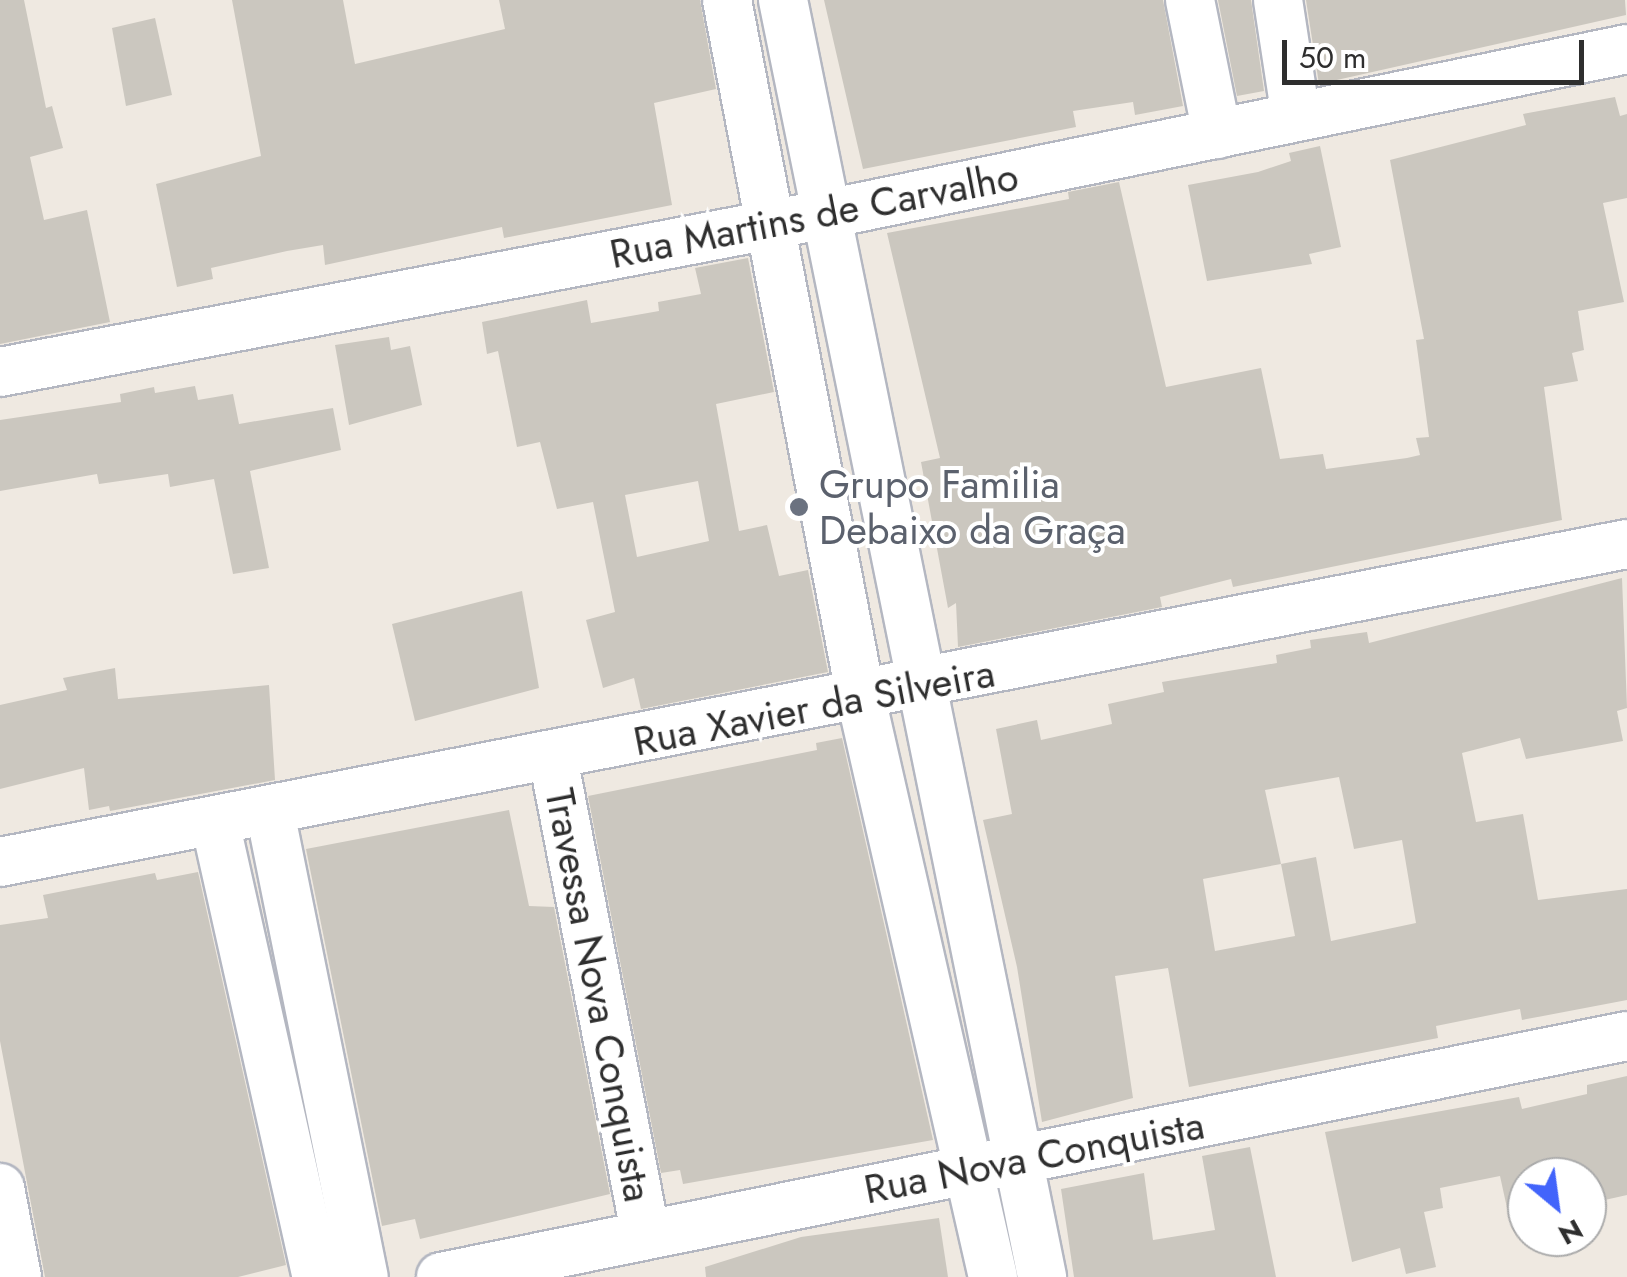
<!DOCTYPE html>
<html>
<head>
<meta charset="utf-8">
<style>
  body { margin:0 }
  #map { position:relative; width:1627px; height:1277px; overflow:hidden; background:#efe9e1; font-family:Jost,sans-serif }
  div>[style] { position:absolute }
  .building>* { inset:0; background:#cbc7bf }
  .roads { filter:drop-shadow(2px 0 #b4b7c1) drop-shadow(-2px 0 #b4b7c1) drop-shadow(0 2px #b4b7c1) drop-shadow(0 -2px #b4b7c1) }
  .minor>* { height:48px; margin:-24px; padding:0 24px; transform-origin:24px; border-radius:24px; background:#fff }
  .dots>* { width:28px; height:28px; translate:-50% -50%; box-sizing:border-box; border:5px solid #fff; border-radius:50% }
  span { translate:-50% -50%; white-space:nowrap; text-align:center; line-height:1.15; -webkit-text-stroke:8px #fff; paint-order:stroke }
  .street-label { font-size:40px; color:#2e2e2e }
  .worship-label { font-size:40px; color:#5b616d }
  .left { translate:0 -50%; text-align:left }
  .north { position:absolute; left:1507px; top:1157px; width:100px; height:100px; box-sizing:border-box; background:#fff; border:2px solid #ababab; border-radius:50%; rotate:151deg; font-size:28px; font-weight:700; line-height:40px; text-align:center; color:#2e2e2e }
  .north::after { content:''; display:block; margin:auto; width:35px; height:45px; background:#4264fb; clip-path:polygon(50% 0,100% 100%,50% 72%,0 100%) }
  .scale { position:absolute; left:1282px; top:40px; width:302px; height:45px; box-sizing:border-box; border:5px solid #2e2e2e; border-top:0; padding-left:12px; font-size:30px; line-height:35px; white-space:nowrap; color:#2e2e2e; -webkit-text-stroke:8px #fff; paint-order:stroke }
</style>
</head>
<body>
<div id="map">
  <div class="building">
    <div style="clip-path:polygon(0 0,24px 0,46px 108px,52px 106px,63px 148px,30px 157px,44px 220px,87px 210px,110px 322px,0 344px)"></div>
    <div style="clip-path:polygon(232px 0,343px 0,355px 64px,505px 29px,499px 0,700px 0,716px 89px,654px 103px,672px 205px,504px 238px,502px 227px,325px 265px,323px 245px,287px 251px,211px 268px,213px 279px,177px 287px,156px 184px,261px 156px)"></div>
    <div style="clip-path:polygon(824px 0,1163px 0,1183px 106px,1135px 115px,1133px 102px,1073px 111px,1076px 127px,863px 169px)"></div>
    <div style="clip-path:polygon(1218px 0,1251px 0,1264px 91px,1237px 96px)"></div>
    <div style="clip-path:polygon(1306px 0,1625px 0,1626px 15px,1319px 84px)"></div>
    <div style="clip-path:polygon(155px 18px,172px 95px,126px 106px,112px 28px)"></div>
    <div style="clip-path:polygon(1615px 97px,1620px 116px,1627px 114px,1627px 198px,1603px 203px,1624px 302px,1578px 311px,1584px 350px,1572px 353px,1578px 381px,1544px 387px,1562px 520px,1233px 587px,1231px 579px,1160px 597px,1162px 607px,958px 647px,956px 603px,948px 608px,921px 462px,940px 458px,887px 233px,1069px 199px,1068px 192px,1119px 182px,1166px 387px,1261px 368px,1280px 459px,1323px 454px,1326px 469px,1407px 458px,1420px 455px,1416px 438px,1429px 437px,1416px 340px,1424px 339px,1390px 160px,1526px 125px,1523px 114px)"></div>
    <div style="clip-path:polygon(1320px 146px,1341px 247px,1309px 254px,1312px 264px,1207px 281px,1188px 185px,1258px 172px,1291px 161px,1289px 153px)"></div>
    <div style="clip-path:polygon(evenodd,748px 258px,774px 392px,716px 404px,739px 531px,767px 525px,779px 576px,808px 570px,828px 672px,641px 709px,634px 678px,603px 688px,586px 620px,615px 612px,593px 502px,557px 509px,540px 442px,517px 447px,498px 351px,487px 354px,482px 322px,587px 300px,591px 323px,659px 311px,658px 302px,701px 294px,695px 268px,748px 258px,698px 481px,709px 541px,637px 557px,625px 495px,698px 481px)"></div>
    <div style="clip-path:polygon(389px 337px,391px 350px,410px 346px,422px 405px,349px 425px,335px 345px)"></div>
    <div style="clip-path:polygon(195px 386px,198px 400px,233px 394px,239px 424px,333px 408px,341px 450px,250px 471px,269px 568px,233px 574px,214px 479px,170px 487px,168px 474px,99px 484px,97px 474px,0 491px,0 420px,121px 402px,120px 394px,154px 387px,155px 393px)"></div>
    <div style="clip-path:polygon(evenodd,1622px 578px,1627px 708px,1617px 711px,1623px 741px,1526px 759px,1520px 738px,1462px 753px,1476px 822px,1523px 814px,1538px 900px,1627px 889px,1627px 1000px,1522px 1020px,1520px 1009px,1436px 1026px,1438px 1038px,1189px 1087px,1168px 968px,1115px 976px,1133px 1098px,1042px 1122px,1017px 967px,983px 820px,1012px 814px,996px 729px,1037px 720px,1041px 740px,1112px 724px,1108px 704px,1164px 692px,1162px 682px,1277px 663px,1276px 655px,1311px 648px,1310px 640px,1367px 632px,1369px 643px,1622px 578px,1339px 777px,1354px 849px,1402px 840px,1416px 923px,1331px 941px,1316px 857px,1281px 864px,1265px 790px,1339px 777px,1622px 578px,1281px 864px,1295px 936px,1215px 951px,1203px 879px,1281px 864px)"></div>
    <div style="clip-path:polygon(522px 591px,539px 688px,415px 721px,392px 624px)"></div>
    <div style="clip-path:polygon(115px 668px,118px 699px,269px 685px,275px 780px,110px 811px,109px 806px,89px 810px,84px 768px,0 789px,0 705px,67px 690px,63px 678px)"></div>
    <div style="clip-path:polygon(842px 738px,933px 1140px,683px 1184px,680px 1170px,661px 1173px,588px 796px,817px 750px,816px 743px)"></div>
    <div style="clip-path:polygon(509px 810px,529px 906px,554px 907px,610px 1194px,420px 1239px,415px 1219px,382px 1226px,306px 849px)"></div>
    <div style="clip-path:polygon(198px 872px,286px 1265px,238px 1277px,45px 1277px,0 1041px,0 925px,48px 918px,43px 895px,155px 873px,157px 880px)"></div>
    <div style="clip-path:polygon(1627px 1076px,1627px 1195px,1587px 1204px,1587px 1177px,1527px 1177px,1527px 1203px,1507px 1208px,1500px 1176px,1440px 1188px,1443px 1208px,1424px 1212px,1436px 1267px,1406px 1274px,1400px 1248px,1352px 1262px,1325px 1132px,1519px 1097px,1522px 1109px,1587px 1094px,1587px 1085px)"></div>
    <div style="clip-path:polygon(1250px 1147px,1276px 1277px,1074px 1277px,1061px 1189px,1144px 1173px,1153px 1240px,1215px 1230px,1202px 1156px)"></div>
    <div style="clip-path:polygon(939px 1218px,948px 1277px,706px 1277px,705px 1267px,801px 1237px)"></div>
  </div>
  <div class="roads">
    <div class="minor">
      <div style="left:727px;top:0;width:711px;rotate:79.13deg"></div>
      <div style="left:861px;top:698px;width:594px;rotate:77.16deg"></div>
      <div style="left:783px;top:0;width:1303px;rotate:78.53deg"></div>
      <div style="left:1190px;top:0;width:137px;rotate:78.6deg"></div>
      <div style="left:1278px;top:0;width:118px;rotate:81.3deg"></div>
      <div style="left:0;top:372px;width:842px;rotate:-10.82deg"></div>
      <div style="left:827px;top:214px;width:817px;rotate:-11.65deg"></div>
      <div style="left:553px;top:758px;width:484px;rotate:79deg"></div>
      <div style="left:270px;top:812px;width:474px;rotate:78.6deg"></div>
      <div style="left:215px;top:822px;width:466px;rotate:77.4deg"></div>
      <div style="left:0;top:862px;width:1658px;rotate:-11.06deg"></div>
      <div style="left:0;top:1188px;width:91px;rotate:79.2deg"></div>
      <div style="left:441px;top:1277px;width:1210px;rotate:-11.49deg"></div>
    </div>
  </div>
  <div class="dots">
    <div style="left:799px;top:507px;background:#6b7280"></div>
  </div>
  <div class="street-label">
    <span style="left:814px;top:215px;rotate:-11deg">Rua Martins de Carvalho</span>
    <span style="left:814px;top:707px;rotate:-11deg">Rua Xavier da Silveira</span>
    <span style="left:599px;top:995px;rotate:79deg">Travessa Nova Conquista</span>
    <span style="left:1034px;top:1157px;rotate:-11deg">Rua Nova Conquista</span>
  </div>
  <div class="worship-label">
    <span class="left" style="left:819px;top:507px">Grupo Familia<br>Debaixo da Graça</span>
  </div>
  <div class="north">N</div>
  <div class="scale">50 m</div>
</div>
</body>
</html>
